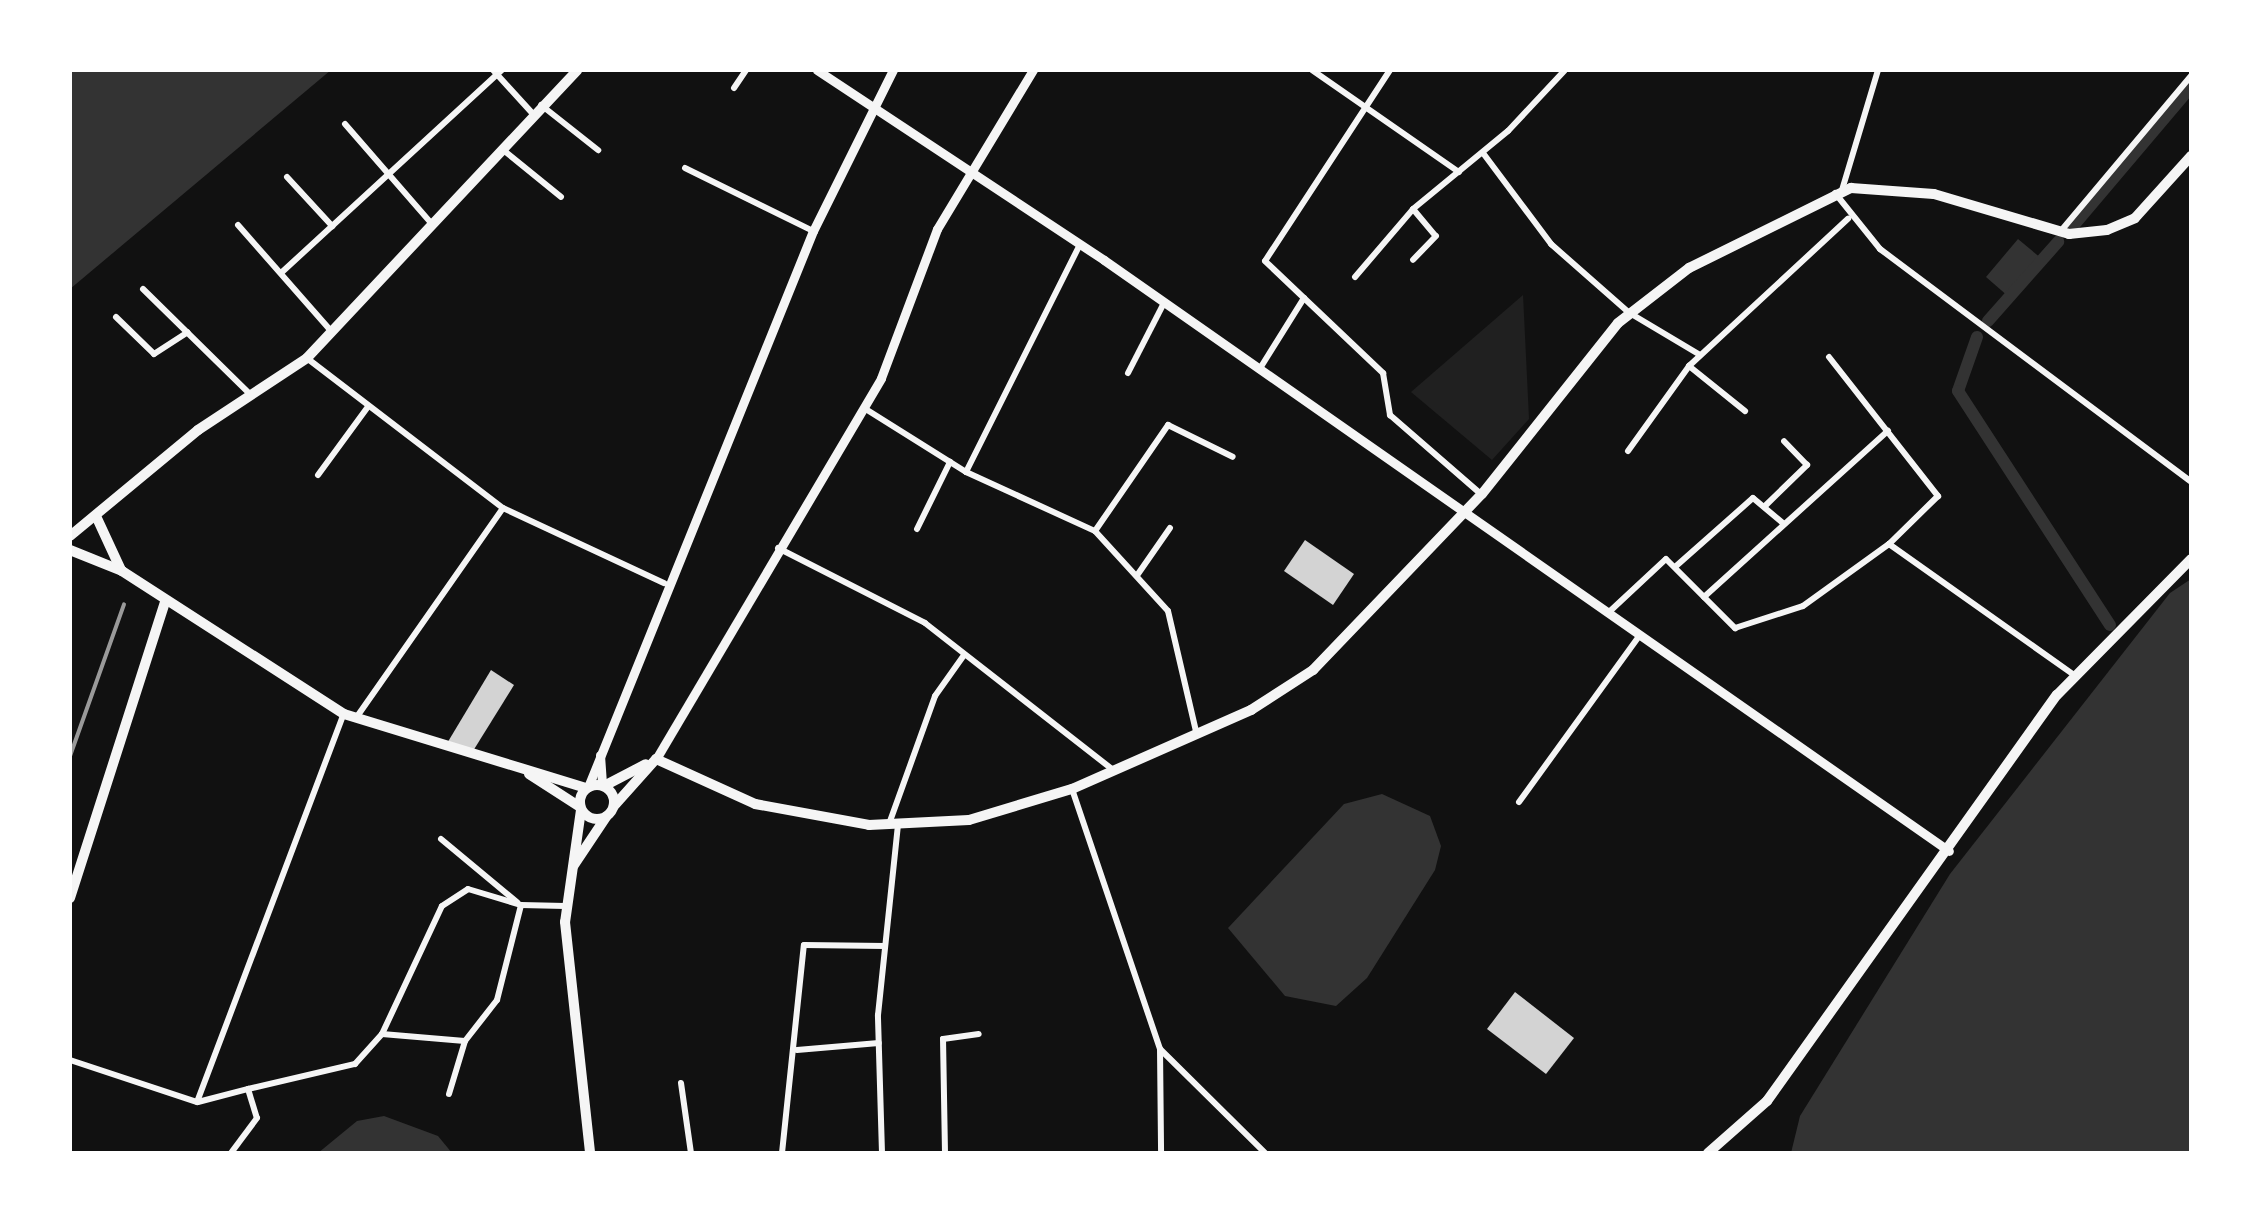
<!DOCTYPE html>
<html>
<head>
<meta charset="utf-8">
<style>
  body { margin:0 }
  #map { position:relative; width:2261px; height:1223px; overflow:hidden; background:#111; font-family:Signika,sans-serif }
  div>[style] { position:absolute }
  .green>* { inset:0; background:#202020 }
  .water>* { inset:0; background:#333 }
  .canal>* { height:12px; margin:-6px; padding:0 6px; transform-origin:6px; border-radius:6px; background:#333 }
  .building>* { inset:0; background:#d3d3d3 }
  .minor>* { height:6px; margin:-3px; padding:0 3px; transform-origin:3px; border-radius:3px; background:#f5f5f5 }
  .secondary>* { height:9px; margin:-4.5px; padding:0 4.5px; transform-origin:4.5px; border-radius:4.5px; background:#f5f5f5 }
  .primary>* { height:10px; margin:-5px; padding:0 5px; transform-origin:5px; border-radius:5px; background:#f5f5f5 }
  .primary>.ring { margin:-5px; padding:0; box-sizing:content-box; background:none; border:10px solid #f5f5f5; border-radius:50% }
  .trunk>* { height:10px; margin:-5px; padding:0 5px; transform-origin:5px; border-radius:5px; background:#f5f5f5 }
  .rail>* { height:4px; margin:-2px; padding:0 2px; transform-origin:2px; border-radius:2px; background:#9a9a9a }
  span { translate:-50% -50%; white-space:nowrap; text-align:center; line-height:1.15; -webkit-text-stroke:9px #fff; paint-order:stroke }
  .frame { position:absolute; inset:0; border:72px solid #fff; pointer-events:none }
</style>
</head>
<body>
<div id="map">
  <div class="green">
    <div style="clip-path:polygon(1523px 295px,1529px 419px,1492px 460px,1411px 392px)"></div>
  </div>
  <div class="water">
    <div style="clip-path:polygon(70px 70px,331px 70px,70px 289px)"></div>
    <div style="clip-path:polygon(2018px 239px,2042px 259px,2009px 297px,1986px 277px)"></div>
    <div style="clip-path:polygon(2191px 579px,2191px 1153px,1791px 1153px,1800px 1116px,1950px 874px,2170px 593px)"></div>
    <div style="clip-path:polygon(1382px 794px,1430px 816px,1441px 846px,1435px 870px,1367px 978px,1336px 1006px,1285px 996px,1228px 928px,1344px 804px)"></div>
    <div style="clip-path:polygon(384px 1116px,438px 1136px,452px 1153px,318px 1153px,357px 1121px)"></div>
  </div>
  <div class="canal">
    <div style="left:2073px;top:226px;width:182px;rotate:-49.7deg"></div>
    <div style="left:1988px;top:321px;width:106px;rotate:-48.5deg"></div>
    <div style="left:1977px;top:337px;width:57px;rotate:109.4deg"></div>
    <div style="left:1958px;top:391px;width:279px;rotate:57deg"></div>
  </div>
  <div class="building">
    <div style="clip-path:polygon(1305px 540px,1354px 574px,1333px 605px,1284px 571px)"></div>
    <div style="clip-path:polygon(491px 670px,514px 685px,473px 751px,446px 745px)"></div>
    <div style="clip-path:polygon(1515px 992px,1574px 1038px,1546px 1074px,1487px 1029px)"></div>
  </div>
  <div class="minor">
    <div style="left:493px;top:70px;width:59px;rotate:47.7deg"></div>
    <div style="left:1312px;top:70px;width:179px;rotate:34.8deg"></div>
    <div style="left:1390px;top:70px;width:228px;rotate:123.2deg"></div>
    <div style="left:1265px;top:261px;width:163px;rotate:43.5deg"></div>
    <div style="left:1383px;top:373px;width:43px;rotate:80.5deg"></div>
    <div style="left:1390px;top:415px;width:121px;rotate:41deg"></div>
    <div style="left:734px;top:88px;width:22px;rotate:-56deg"></div>
    <div style="left:541px;top:105px;width:73px;rotate:38.3deg"></div>
    <div style="left:345px;top:124px;width:133px;rotate:49deg"></div>
    <div style="left:502px;top:149px;width:76px;rotate:39.1deg"></div>
    <div style="left:1483px;top:153px;width:114px;rotate:53.2deg"></div>
    <div style="left:1551px;top:244px;width:103px;rotate:41.4deg"></div>
    <div style="left:1628px;top:312px;width:84px;rotate:30.8deg"></div>
    <div style="left:685px;top:168px;width:143px;rotate:26.2deg"></div>
    <div style="left:287px;top:177px;width:67px;rotate:47.4deg"></div>
    <div style="left:1842px;top:190px;width:125px;rotate:-73.3deg"></div>
    <div style="left:1835px;top:193px;width:72px;rotate:51.2deg"></div>
    <div style="left:1880px;top:249px;width:389px;rotate:36.8deg"></div>
    <div style="left:1413px;top:209px;width:35px;rotate:50deg"></div>
    <div style="left:1436px;top:236px;width:33px;rotate:134deg"></div>
    <div style="left:238px;top:225px;width:142px;rotate:48.7deg"></div>
    <div style="left:2060px;top:232px;width:204px;rotate:-50deg"></div>
    <div style="left:281px;top:273px;width:300px;rotate:-42.6deg"></div>
    <div style="left:1355px;top:277px;width:89px;rotate:-49.5deg"></div>
    <div style="left:1413px;top:209px;width:123px;rotate:-39.4deg"></div>
    <div style="left:1508px;top:131px;width:83px;rotate:-46.9deg"></div>
    <div style="left:143px;top:289px;width:150px;rotate:44.5deg"></div>
    <div style="left:116px;top:317px;width:53px;rotate:44.2deg"></div>
    <div style="left:154px;top:354px;width:40px;rotate:-32.9deg"></div>
    <div style="left:1829px;top:357px;width:177px;rotate:51.9deg"></div>
    <div style="left:1938px;top:496px;width:69px;rotate:135.6deg"></div>
    <div style="left:308px;top:359px;width:245px;rotate:37.4deg"></div>
    <div style="left:503px;top:508px;width:178px;rotate:25deg"></div>
    <div style="left:1689px;top:366px;width:72px;rotate:38.8deg"></div>
    <div style="left:1259px;top:370px;width:85px;rotate:-58deg"></div>
    <div style="left:1128px;top:373px;width:79px;rotate:-62.8deg"></div>
    <div style="left:864px;top:408px;width:120px;rotate:32.1deg"></div>
    <div style="left:966px;top:472px;width:142px;rotate:24.6deg"></div>
    <div style="left:1095px;top:531px;width:108px;rotate:47.6deg"></div>
    <div style="left:1168px;top:611px;width:123px;rotate:76.9deg"></div>
    <div style="left:1628px;top:451px;width:105px;rotate:-54.3deg"></div>
    <div style="left:1689px;top:366px;width:217px;rotate:-42.8deg"></div>
    <div style="left:966px;top:472px;width:255px;rotate:-63.4deg"></div>
    <div style="left:318px;top:475px;width:83px;rotate:-53.8deg"></div>
    <div style="left:1765px;top:506px;width:59px;rotate:-44.3deg"></div>
    <div style="left:1807px;top:465px;width:33px;rotate:-134deg"></div>
    <div style="left:917px;top:529px;width:75px;rotate:-63.8deg"></div>
    <div style="left:1095px;top:531px;width:129px;rotate:-55.4deg"></div>
    <div style="left:1168px;top:425px;width:72px;rotate:26.2deg"></div>
    <div style="left:778px;top:548px;width:165px;rotate:27deg"></div>
    <div style="left:925px;top:623px;width:237px;rotate:38deg"></div>
    <div style="left:1675px;top:567px;width:104px;rotate:-41.5deg"></div>
    <div style="left:1753px;top:498px;width:39px;rotate:40deg"></div>
    <div style="left:1138px;top:574px;width:56px;rotate:-55.2deg"></div>
    <div style="left:1704px;top:597px;width:248px;rotate:-42.1deg"></div>
    <div style="left:1608px;top:613px;width:79px;rotate:-43deg"></div>
    <div style="left:1666px;top:559px;width:98px;rotate:45deg"></div>
    <div style="left:1735px;top:628px;width:71px;rotate:-17.9deg"></div>
    <div style="left:1803px;top:606px;width:106px;rotate:-35.8deg"></div>
    <div style="left:1889px;top:544px;width:227px;rotate:35.3deg"></div>
    <div style="left:356px;top:718px;width:256px;rotate:-55deg"></div>
    <div style="left:1072px;top:789px;width:274px;rotate:71.3deg"></div>
    <div style="left:1160px;top:1049px;width:104px;rotate:89.4deg"></div>
    <div style="left:1519px;top:802px;width:205px;rotate:-54.1deg"></div>
    <div style="left:889px;top:824px;width:136px;rotate:-70.2deg"></div>
    <div style="left:935px;top:696px;width:50px;rotate:-54.7deg"></div>
    <div style="left:441px;top:839px;width:99px;rotate:39.7deg"></div>
    <div style="left:382px;top:1034px;width:141px;rotate:-64.9deg"></div>
    <div style="left:442px;top:906px;width:31px;rotate:-33deg"></div>
    <div style="left:468px;top:889px;width:55px;rotate:16.8deg"></div>
    <div style="left:797px;top:1050px;width:82px;rotate:-4.9deg"></div>
    <div style="left:1161px;top:1050px;width:146px;rotate:44.7deg"></div>
    <div style="left:70px;top:1060px;width:134px;rotate:18.3deg"></div>
    <div style="left:197px;top:1102px;width:415px;rotate:-69.3deg"></div>
    <div style="left:681px;top:1083px;width:71px;rotate:81.9deg"></div>
    <div style="left:248px;top:1089px;width:110px;rotate:-13.2deg"></div>
    <div style="left:355px;top:1064px;width:40px;rotate:-48deg"></div>
    <div style="left:382px;top:1034px;width:83px;rotate:4.8deg"></div>
    <div style="left:449px;top:1094px;width:55px;rotate:-73.2deg"></div>
    <div style="left:465px;top:1041px;width:52px;rotate:-52deg"></div>
    <div style="left:497px;top:1000px;width:98px;rotate:-75.8deg"></div>
    <div style="left:521px;top:905px;width:44px;rotate:1.3deg"></div>
    <div style="left:198px;top:1102px;width:52px;rotate:-14.6deg"></div>
    <div style="left:248px;top:1089px;width:30px;rotate:73deg"></div>
    <div style="left:257px;top:1118px;width:44px;rotate:126.6deg"></div>
    <div style="left:782px;top:1153px;width:209px;rotate:-84deg"></div>
    <div style="left:804px;top:945px;width:81px;rotate:0.7deg"></div>
    <div style="left:882px;top:1153px;width:138px;rotate:-91.7deg"></div>
    <div style="left:878px;top:1015px;width:191px;rotate:-84deg"></div>
    <div style="left:945px;top:1153px;width:114px;rotate:-91deg"></div>
    <div style="left:943px;top:1039px;width:36px;rotate:-8deg"></div>
  </div>
  <div class="secondary">
    <div style="left:817px;top:70px;width:344px;rotate:33.5deg"></div>
    <div style="left:1104px;top:260px;width:1031px;rotate:34.97deg"></div>
    <div style="left:600px;top:755px;width:30px;rotate:86deg"></div>
    <div style="left:656px;top:759px;width:442px;rotate:-59.4deg"></div>
    <div style="left:881px;top:378px;width:159px;rotate:-69.4deg"></div>
    <div style="left:937px;top:229px;width:186px;rotate:-58.9deg"></div>
    <div style="left:588px;top:787px;width:600px;rotate:-67.97deg"></div>
    <div style="left:813px;top:231px;width:180px;rotate:-63.6deg"></div>
  </div>
  <div class="primary">
    <div style="left:96px;top:516px;width:60px;rotate:65.2deg"></div>
    <div style="left:70px;top:536px;width:166px;rotate:-39.6deg"></div>
    <div style="left:198px;top:430px;width:131px;rotate:-33.4deg"></div>
    <div style="left:307px;top:358px;width:395px;rotate:-46.8deg"></div>
    <div style="left:70px;top:550px;width:56px;rotate:22deg"></div>
    <div style="left:122px;top:571px;width:264px;rotate:32.8deg"></div>
    <div style="left:344px;top:714px;width:253px;rotate:17deg"></div>
    <div style="left:656px;top:759px;width:109px;rotate:24.4deg"></div>
    <div style="left:755px;top:804px;width:116px;rotate:10.4deg"></div>
    <div style="left:869px;top:825px;width:100px;rotate:-2.9deg"></div>
    <div style="left:969px;top:820px;width:108px;rotate:-16.8deg"></div>
    <div style="left:1072px;top:789px;width:196px;rotate:-23.8deg"></div>
    <div style="left:1251px;top:710px;width:74px;rotate:-32.8deg"></div>
    <div style="left:1313px;top:670px;width:244px;rotate:-46.2deg"></div>
    <div style="left:1482px;top:494px;width:218px;rotate:-51.5deg"></div>
    <div style="left:1618px;top:323px;width:90px;rotate:-37.8deg"></div>
    <div style="left:1689px;top:268px;width:181px;rotate:-26.3deg"></div>
    <div style="left:1851px;top:188px;width:83px;rotate:4.1deg"></div>
    <div style="left:1934px;top:194px;width:141px;rotate:16.5deg"></div>
    <div style="left:2069px;top:234px;width:38px;rotate:-6deg"></div>
    <div style="left:2107px;top:230px;width:30px;rotate:-23deg"></div>
    <div style="left:2135px;top:218px;width:84px;rotate:-47.9deg"></div>
    <div style="left:529px;top:774px;width:61px;rotate:32.9deg"></div>
    <div class="ring" style="left:580px;top:785px;width:24px;height:24px"></div>
    <div style="left:604px;top:786px;width:47px;rotate:-27.6deg"></div>
    <div style="left:614px;top:806px;width:63px;rotate:-48.2deg"></div>
    <div style="left:581px;top:810px;width:113px;rotate:98.1deg"></div>
    <div style="left:565px;top:922px;width:232px;rotate:83.8deg"></div>
    <div style="left:574px;top:865px;width:58px;rotate:-56.3deg"></div>
    <div style="left:70px;top:898px;width:311px;rotate:-72.2deg"></div>
  </div>
  <div class="trunk">
    <div style="left:1708px;top:1153px;width:79px;rotate:-41.4deg"></div>
    <div style="left:1767px;top:1101px;width:499px;rotate:-54.5deg"></div>
    <div style="left:2057px;top:695px;width:191px;rotate:-45.4deg"></div>
  </div>
  <div class="rail">
    <div style="left:70px;top:756px;width:161px;rotate:-70.4deg"></div>
  </div>
  <div class="frame"></div>
</div>
</body>
</html>
